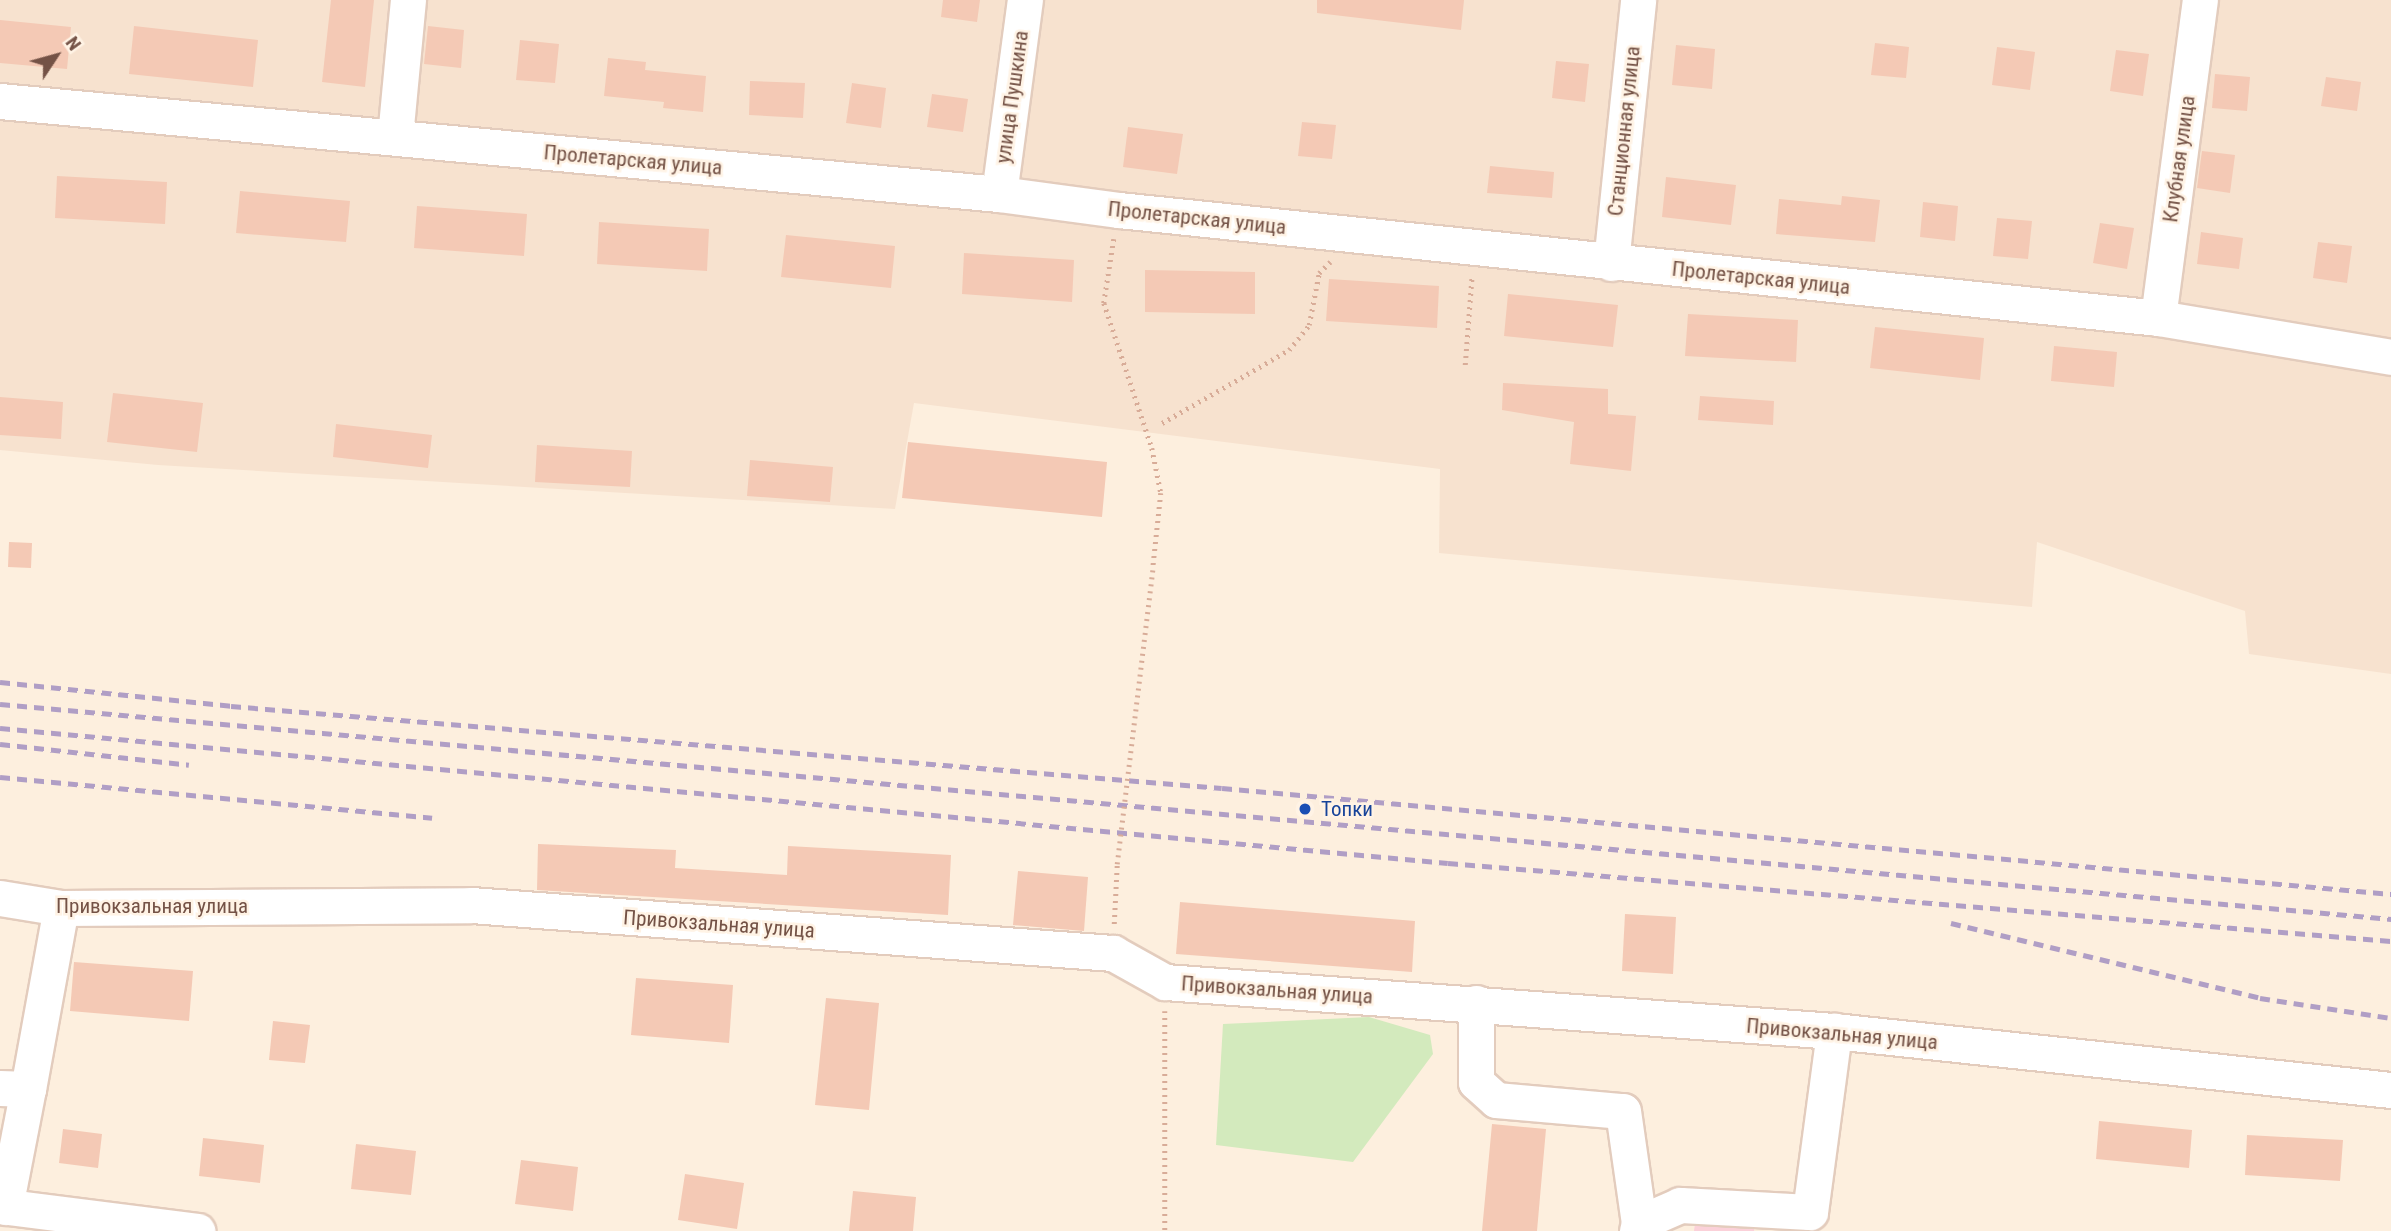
<!DOCTYPE html>
<html>
<head>
<meta charset="utf-8">
<style>
  body { margin:0 }
  #map { position:relative; width:2391px; height:1231px; overflow:hidden; background:#fdefde; font-family:"Roboto Condensed",sans-serif }
  div>[style] { position:absolute }
  .residential>* { inset:0; background:#f7e2cf }
  .medical>* { inset:0; background:#fbd1d9 }
  .green>* { inset:0; background:#d3eabd }
  .building>* { inset:0; background:#f4c9b5 }
  .path>* { height:4.5px; margin-top:-2.25px; transform-origin:0; background:repeating-linear-gradient(90deg,#d8ac98 0 2px,transparent 0 7px) }
  .roads { filter:drop-shadow(2px 0 #e3ccbd) drop-shadow(-2px 0 #e3ccbd) drop-shadow(0 2px #e3ccbd) drop-shadow(0 -2px #e3ccbd) }
  .minor>* { height:35px; margin:-17.5px; padding:0 17.5px; transform-origin:17.5px; border-radius:17.5px; background:#fff }
  .rail>* { height:5px; margin-top:-2.5px; transform-origin:0; background:repeating-linear-gradient(90deg,#b09ec5 0 10px,transparent 0 17px) }
  .path-bridge>* { height:4.5px; margin-top:-2.25px; transform-origin:0; background:repeating-linear-gradient(90deg,#d8ac98 0 2px,transparent 0 7px) }
  .dots>* { width:19px; height:19px; translate:-50% -50%; box-sizing:border-box; border:4px solid #fff3e5; border-radius:50% }
  span { translate:-50% -50%; white-space:nowrap; text-align:center; line-height:1.15; -webkit-text-stroke:5px #fff3e5; paint-order:stroke }
  .street-label { font-size:21px; color:#745246 }
  .transit-label { font-size:21px; color:#164399 }
  .left { translate:0 -50%; text-align:left }
  .north { position:absolute; left:21px; top:21px; width:70px; height:70px; -webkit-text-stroke:5px #fff3e5; paint-order:stroke; rotate:54deg; font-size:19px; font-weight:700; line-height:28px; text-align:center; color:#745246 }
  .north::after { content:''; display:block; margin:auto; width:24px; height:32px; background:#745246; clip-path:polygon(50% 0,100% 100%,50% 72%,0 100%) }
</style>
</head>
<body>
<div id="map">
  <div class="residential">
    <div style="clip-path:polygon(0 0,2391px 0,2391px 674px,2249px 654px,2245px 611px,2037px 542px,2032px 607px,1439px 553px,1440px 469px,914px 403px,895px 509px,158px 465px,0 450px)"></div>
  </div>
  <div class="medical">
    <div style="clip-path:polygon(1696px 1216px,1755px 1223px,1754px 1231px,1694px 1231px)"></div>
  </div>
  <div class="green">
    <div style="clip-path:polygon(1369px 1017px,1430px 1035px,1433px 1054px,1353px 1162px,1216px 1145px,1223px 1024px)"></div>
  </div>
  <div class="building">
    <div style="clip-path:polygon(331px 0,374px 0,365px 87px,322px 82px)"></div>
    <div style="clip-path:polygon(943px 0,980px 0,977px 22px,941px 17px)"></div>
    <div style="clip-path:polygon(1317px 0,1464px 0,1461px 30px,1317px 13px)"></div>
    <div style="clip-path:polygon(0 20px,71px 27px,67px 69px,0 63px)"></div>
    <div style="clip-path:polygon(134px 26px,258px 40px,253px 87px,129px 74px)"></div>
    <div style="clip-path:polygon(428px 26px,464px 30px,461px 68px,424px 64px)"></div>
    <div style="clip-path:polygon(520px 40px,559px 44px,555px 83px,516px 80px)"></div>
    <div style="clip-path:polygon(1875px 43px,1909px 47px,1906px 78px,1871px 75px)"></div>
    <div style="clip-path:polygon(1676px 45px,1715px 49px,1712px 89px,1672px 85px)"></div>
    <div style="clip-path:polygon(1997px 47px,2035px 52px,2030px 90px,1992px 85px)"></div>
    <div style="clip-path:polygon(2116px 50px,2149px 54px,2143px 96px,2110px 91px)"></div>
    <div style="clip-path:polygon(608px 58px,646px 62px,645px 70px,706px 76px,703px 112px,663px 108px,664px 102px,604px 96px)"></div>
    <div style="clip-path:polygon(1556px 61px,1589px 64px,1585px 102px,1552px 98px)"></div>
    <div style="clip-path:polygon(2215px 74px,2250px 77px,2247px 111px,2212px 108px)"></div>
    <div style="clip-path:polygon(2326px 77px,2361px 82px,2357px 111px,2321px 106px)"></div>
    <div style="clip-path:polygon(750px 81px,805px 83px,803px 118px,749px 115px)"></div>
    <div style="clip-path:polygon(852px 83px,886px 88px,881px 128px,846px 123px)"></div>
    <div style="clip-path:polygon(932px 94px,968px 99px,963px 132px,927px 127px)"></div>
    <div style="clip-path:polygon(1302px 122px,1336px 125px,1332px 159px,1298px 156px)"></div>
    <div style="clip-path:polygon(1128px 127px,1183px 134px,1177px 174px,1123px 167px)"></div>
    <div style="clip-path:polygon(2202px 151px,2235px 155px,2230px 193px,2197px 188px)"></div>
    <div style="clip-path:polygon(1490px 166px,1554px 172px,1552px 198px,1487px 193px)"></div>
    <div style="clip-path:polygon(57px 176px,167px 182px,165px 224px,55px 218px)"></div>
    <div style="clip-path:polygon(1666px 177px,1736px 185px,1731px 225px,1662px 217px)"></div>
    <div style="clip-path:polygon(240px 191px,350px 201px,346px 242px,236px 233px)"></div>
    <div style="clip-path:polygon(1842px 196px,1880px 200px,1875px 242px,1776px 234px,1779px 199px,1841px 205px)"></div>
    <div style="clip-path:polygon(1923px 202px,1958px 206px,1955px 241px,1920px 237px)"></div>
    <div style="clip-path:polygon(417px 206px,527px 214px,524px 256px,414px 248px)"></div>
    <div style="clip-path:polygon(1997px 218px,2032px 221px,2028px 259px,1993px 256px)"></div>
    <div style="clip-path:polygon(599px 222px,709px 229px,707px 271px,597px 264px)"></div>
    <div style="clip-path:polygon(2100px 223px,2134px 228px,2127px 269px,2093px 263px)"></div>
    <div style="clip-path:polygon(2201px 232px,2243px 238px,2239px 269px,2197px 264px)"></div>
    <div style="clip-path:polygon(786px 235px,895px 246px,891px 288px,781px 277px)"></div>
    <div style="clip-path:polygon(2318px 242px,2352px 246px,2347px 283px,2313px 278px)"></div>
    <div style="clip-path:polygon(964px 253px,1074px 260px,1072px 302px,962px 294px)"></div>
    <div style="clip-path:polygon(1145px 270px,1255px 272px,1255px 314px,1145px 312px)"></div>
    <div style="clip-path:polygon(1329px 279px,1439px 286px,1437px 328px,1326px 321px)"></div>
    <div style="clip-path:polygon(1508px 294px,1618px 305px,1613px 347px,1504px 336px)"></div>
    <div style="clip-path:polygon(1688px 314px,1798px 320px,1796px 362px,1685px 356px)"></div>
    <div style="clip-path:polygon(1875px 327px,1984px 338px,1980px 380px,1870px 368px)"></div>
    <div style="clip-path:polygon(2054px 346px,2117px 352px,2114px 387px,2051px 381px)"></div>
    <div style="clip-path:polygon(1503px 383px,1608px 389px,1608px 414px,1636px 416px,1631px 471px,1570px 464px,1574px 422px,1502px 410px)"></div>
    <div style="clip-path:polygon(113px 393px,203px 403px,197px 452px,107px 442px)"></div>
    <div style="clip-path:polygon(1700px 396px,1774px 401px,1773px 425px,1698px 420px)"></div>
    <div style="clip-path:polygon(0 397px,63px 402px,61px 439px,0 435px)"></div>
    <div style="clip-path:polygon(336px 424px,432px 435px,428px 468px,333px 457px)"></div>
    <div style="clip-path:polygon(908px 442px,1107px 462px,1102px 517px,902px 498px)"></div>
    <div style="clip-path:polygon(537px 445px,632px 451px,630px 487px,535px 482px)"></div>
    <div style="clip-path:polygon(750px 460px,833px 467px,830px 502px,747px 496px)"></div>
    <div style="clip-path:polygon(9px 542px,32px 543px,31px 568px,8px 567px)"></div>
    <div style="clip-path:polygon(538px 844px,676px 850px,675px 868px,787px 875px,788px 846px,951px 855px,948px 915px,537px 890px)"></div>
    <div style="clip-path:polygon(1018px 871px,1088px 877px,1084px 931px,1013px 925px)"></div>
    <div style="clip-path:polygon(1180px 902px,1415px 921px,1412px 972px,1176px 954px)"></div>
    <div style="clip-path:polygon(1625px 914px,1676px 917px,1673px 974px,1622px 971px)"></div>
    <div style="clip-path:polygon(74px 962px,193px 971px,189px 1021px,70px 1011px)"></div>
    <div style="clip-path:polygon(636px 978px,733px 985px,729px 1043px,631px 1035px)"></div>
    <div style="clip-path:polygon(826px 998px,879px 1003px,869px 1110px,815px 1105px)"></div>
    <div style="clip-path:polygon(273px 1021px,310px 1025px,305px 1063px,269px 1060px)"></div>
    <div style="clip-path:polygon(2099px 1121px,2192px 1130px,2189px 1168px,2096px 1159px)"></div>
    <div style="clip-path:polygon(1492px 1124px,1546px 1129px,1537px 1231px,1482px 1231px)"></div>
    <div style="clip-path:polygon(63px 1129px,102px 1134px,98px 1168px,59px 1163px)"></div>
    <div style="clip-path:polygon(2247px 1135px,2343px 1140px,2340px 1181px,2245px 1175px)"></div>
    <div style="clip-path:polygon(203px 1138px,264px 1145px,260px 1183px,199px 1176px)"></div>
    <div style="clip-path:polygon(356px 1144px,416px 1151px,411px 1195px,351px 1189px)"></div>
    <div style="clip-path:polygon(521px 1160px,578px 1167px,573px 1211px,515px 1204px)"></div>
    <div style="clip-path:polygon(685px 1174px,744px 1183px,737px 1229px,678px 1220px)"></div>
    <div style="clip-path:polygon(853px 1191px,916px 1197px,913px 1231px,849px 1231px)"></div>
  </div>
  <div class="path">
    <div style="left:1114px;top:239px;width:65px;rotate:98.9deg"></div>
    <div style="left:1104px;top:303px;width:153px;rotate:71.7deg"></div>
    <div style="left:1152px;top:448px;width:46px;rotate:78.7deg"></div>
    <div style="left:1161px;top:493px;width:75px;rotate:96.1deg"></div>
    <div style="left:1465px;top:365px;width:90px;rotate:-85.6deg"></div>
    <div style="left:1162px;top:423px;width:146px;rotate:-29.9deg"></div>
    <div style="left:1289px;top:350px;width:32px;rotate:-51deg"></div>
    <div style="left:1309px;top:325px;width:53px;rotate:-79.1deg"></div>
    <div style="left:1319px;top:273px;width:16px;rotate:-45deg"></div>
    <div style="left:1114px;top:924px;width:60px;rotate:-87.1deg"></div>
    <div style="left:1165px;top:1011px;width:220px;rotate:90deg"></div>
  </div>
  <div class="roads">
    <div class="minor">
      <div style="left:0;top:101px;width:1003px;rotate:5.32deg"></div>
      <div style="left:999px;top:194px;width:121px;rotate:7.6deg"></div>
      <div style="left:1119px;top:210px;width:1045px;rotate:5.93deg"></div>
      <div style="left:2158px;top:318px;width:236px;rotate:9.5deg"></div>
      <div style="left:395px;top:137px;width:138px;rotate:-84.6deg"></div>
      <div style="left:999px;top:194px;width:196px;rotate:-82.4deg"></div>
      <div style="left:1611px;top:263px;width:264px;rotate:-84.1deg"></div>
      <div style="left:2158px;top:318px;width:321px;rotate:-82.5deg"></div>
      <div style="left:0;top:898px;width:62px;rotate:9.3deg"></div>
      <div style="left:61px;top:908px;width:410px;rotate:-0.4deg"></div>
      <div style="left:471px;top:905px;width:644px;rotate:4.28deg"></div>
      <div style="left:1113px;top:953px;width:60px;rotate:29.1deg"></div>
      <div style="left:1165px;top:982px;width:671px;rotate:4.19deg"></div>
      <div style="left:1834px;top:1031px;width:560px;rotate:6.05deg"></div>
      <div style="left:1476px;top:1003px;width:79px;rotate:90deg"></div>
      <div style="left:1476px;top:1082px;width:27px;rotate:42deg"></div>
      <div style="left:1496px;top:1100px;width:127px;rotate:5deg"></div>
      <div style="left:1623px;top:1111px;width:113px;rotate:81.9deg"></div>
      <div style="left:0;top:1088px;width:28px;rotate:2deg"></div>
      <div style="left:28px;top:1089px;width:184px;rotate:-79.7deg"></div>
      <div style="left:0;top:1206px;width:199px;rotate:7.2deg"></div>
      <div style="left:5px;top:1207px;width:120px;rotate:-79deg"></div>
      <div style="left:1637px;top:1231px;width:8px;rotate:-76deg"></div>
      <div style="left:1639px;top:1223px;width:45px;rotate:-23.7deg"></div>
      <div style="left:1680px;top:1205px;width:130px;rotate:3.1deg"></div>
      <div style="left:1810px;top:1212px;width:183px;rotate:-82.4deg"></div>
    </div>
  </div>
  <div class="rail">
    <div style="left:0;top:682px;width:232px;rotate:5.9deg"></div>
    <div style="left:231px;top:706px;width:994px;rotate:4.73deg"></div>
    <div style="left:1222px;top:788px;width:1174px;rotate:5.18deg"></div>
    <div style="left:0;top:704px;width:2401px;rotate:5.14deg"></div>
    <div style="left:0;top:728px;width:1454px;rotate:5.33deg"></div>
    <div style="left:1448px;top:863px;width:946px;rotate:4.73deg"></div>
    <div style="left:0;top:744px;width:190px;rotate:6.3deg"></div>
    <div style="left:0;top:777px;width:434px;rotate:5.4deg"></div>
    <div style="left:1951px;top:923px;width:318px;rotate:13.6deg"></div>
    <div style="left:2260px;top:998px;width:133px;rotate:8.7deg"></div>
  </div>
  <div class="path-bridge">
    <div style="left:1117px;top:864px;width:298px;rotate:-83.1deg"></div>
  </div>
  <div class="dots">
    <div style="left:1305px;top:809px;background:#1a4fb4"></div>
  </div>
  <div class="street-label">
    <span style="left:1012px;top:97px;rotate:-82deg">улица Пушкина</span>
    <span style="left:1624px;top:131px;rotate:-84deg">Станционная улица</span>
    <span style="left:2179px;top:159px;rotate:-82deg">Клубная улица</span>
    <span style="left:633px;top:160px;rotate:5deg">Пролетарская улица</span>
    <span style="left:1197px;top:218px;rotate:6deg">Пролетарская улица</span>
    <span style="left:1761px;top:278px;rotate:6deg">Пролетарская улица</span>
    <span style="left:152px;top:906px">Привокзальная улица</span>
    <span style="left:719px;top:924px;rotate:4deg">Привокзальная улица</span>
    <span style="left:1277px;top:990px;rotate:4deg">Привокзальная улица</span>
    <span style="left:1842px;top:1034px;rotate:5deg">Привокзальная улица</span>
  </div>
  <div class="transit-label">
    <span class="left" style="left:1321px;top:809px">Топки</span>
  </div>
  <div class="north">N</div>
</div>
</body>
</html>
